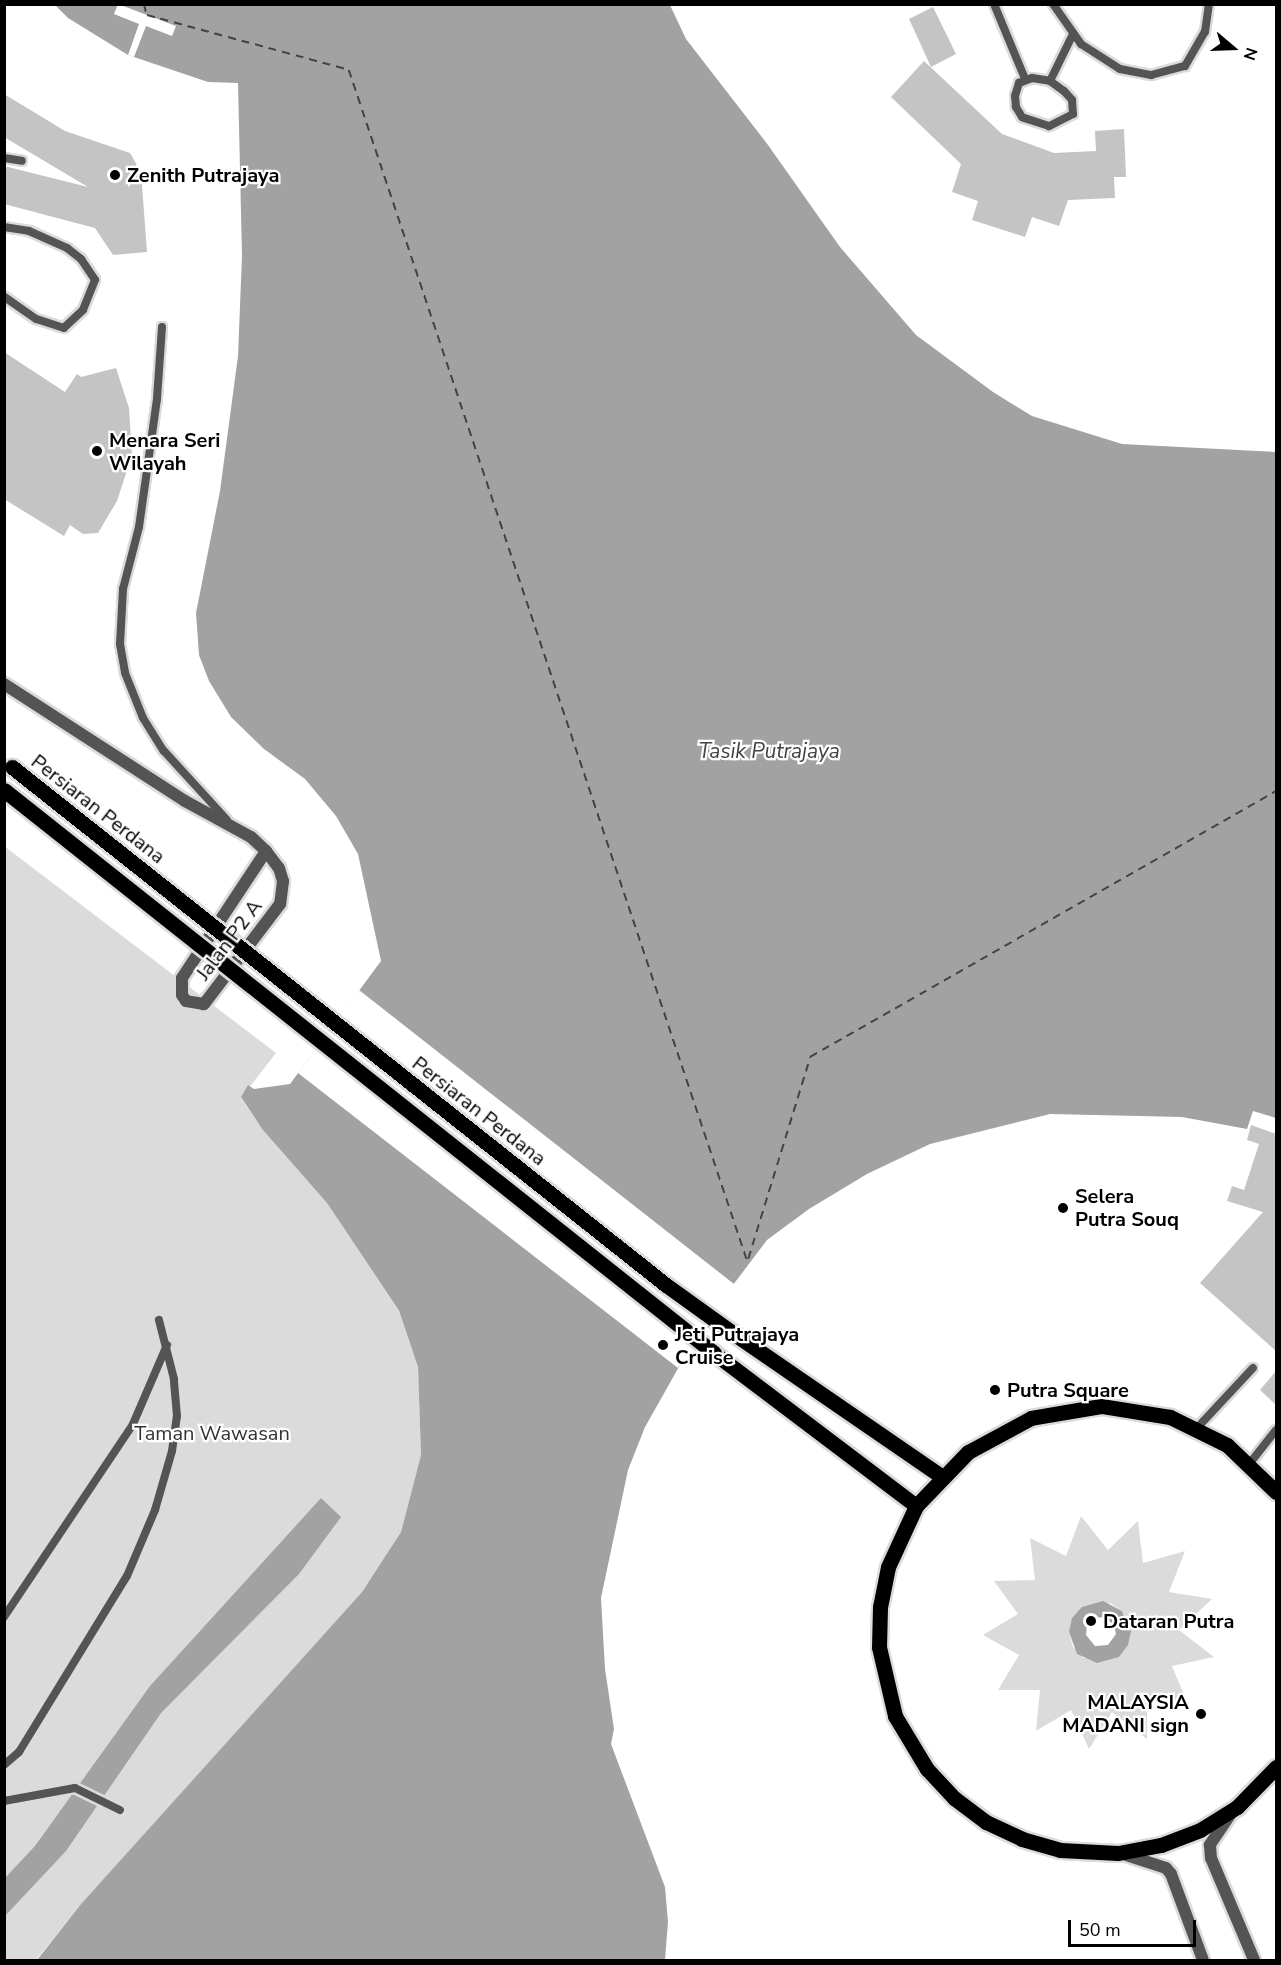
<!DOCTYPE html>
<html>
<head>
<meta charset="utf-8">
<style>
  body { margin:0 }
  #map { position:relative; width:1281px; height:1965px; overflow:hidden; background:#fff; font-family:"Nunito Sans",sans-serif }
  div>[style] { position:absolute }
  .green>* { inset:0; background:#dbdbdb }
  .water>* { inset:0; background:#a2a2a2 }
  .pier>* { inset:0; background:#fff }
  .ferry>* { height:1.5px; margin-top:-0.75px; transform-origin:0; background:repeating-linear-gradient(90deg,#434343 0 8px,transparent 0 14px) }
  .building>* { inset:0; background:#c4c4c4 }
  .roads { filter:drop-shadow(2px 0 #dbdbdb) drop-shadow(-2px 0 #dbdbdb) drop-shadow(0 2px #dbdbdb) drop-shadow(0 -2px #dbdbdb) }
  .service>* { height:8px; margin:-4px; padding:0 4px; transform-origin:4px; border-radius:4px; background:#545454 }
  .minor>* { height:12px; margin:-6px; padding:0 6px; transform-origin:6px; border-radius:6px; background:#545454 }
  .primary>* { height:15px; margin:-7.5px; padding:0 7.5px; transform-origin:7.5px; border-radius:7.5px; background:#000 }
  .bridges { filter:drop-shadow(2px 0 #dbdbdb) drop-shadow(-2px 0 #dbdbdb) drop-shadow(0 2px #dbdbdb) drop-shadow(0 -2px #dbdbdb) }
  .primary-bridge>* { height:15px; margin:-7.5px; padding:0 7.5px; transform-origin:7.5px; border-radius:7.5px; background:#000 }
  .dots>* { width:16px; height:16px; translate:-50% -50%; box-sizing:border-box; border:3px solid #fff; border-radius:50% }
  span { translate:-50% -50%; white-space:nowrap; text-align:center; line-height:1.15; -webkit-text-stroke:4.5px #fff; paint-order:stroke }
  .poi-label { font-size:20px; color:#000; font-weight:700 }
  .left { translate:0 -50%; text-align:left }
  .right { translate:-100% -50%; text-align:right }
  .street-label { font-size:20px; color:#000 }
  .park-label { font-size:20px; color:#323232 }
  .water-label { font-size:21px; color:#434343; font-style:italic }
  .frame { position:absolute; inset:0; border:6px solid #000; pointer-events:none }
  .north { position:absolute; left:1203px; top:18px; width:60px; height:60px; -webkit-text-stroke:4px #fff; paint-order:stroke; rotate:109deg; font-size:16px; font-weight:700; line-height:24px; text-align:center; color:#000 }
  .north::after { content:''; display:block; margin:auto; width:21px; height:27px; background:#000; clip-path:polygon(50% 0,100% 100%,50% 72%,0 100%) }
  .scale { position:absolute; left:1068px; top:1920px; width:128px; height:27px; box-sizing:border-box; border:3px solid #000; border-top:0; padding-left:8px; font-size:18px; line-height:21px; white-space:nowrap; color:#000; -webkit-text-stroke:4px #fff; paint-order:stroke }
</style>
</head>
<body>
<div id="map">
  <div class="green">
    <div style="clip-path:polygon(4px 846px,276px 1053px,241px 1098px,262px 1129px,327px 1203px,399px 1312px,418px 1367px,421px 1455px,401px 1532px,362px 1592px,81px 1904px,36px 1960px,4px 1960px)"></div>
    <div style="clip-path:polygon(evenodd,1081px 1516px,1108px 1550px,1138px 1521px,1143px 1563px,1185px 1551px,1169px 1592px,1212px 1599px,1179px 1630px,1214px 1657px,1172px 1666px,1189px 1707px,1147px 1697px,1147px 1739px,1112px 1712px,1089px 1749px,1071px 1710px,1036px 1731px,1040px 1690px,998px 1690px,1019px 1655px,983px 1635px,1018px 1614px,994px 1581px,1035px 1580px,1030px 1538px,1066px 1556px,1081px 1516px,1110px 1603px,1122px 1611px,1129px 1623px,1119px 1657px,1083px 1658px,1073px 1647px,1069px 1632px,1110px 1603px)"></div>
  </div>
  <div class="water">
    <div style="clip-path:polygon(55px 5px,670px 5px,686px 39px,768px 145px,840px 247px,916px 335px,993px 392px,1032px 416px,1122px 444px,1276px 452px,1276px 1118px,1253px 1111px,1247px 1129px,1182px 1117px,1050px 1114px,930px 1144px,867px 1174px,809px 1209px,767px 1240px,702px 1326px,645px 1427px,628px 1470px,601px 1598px,605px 1669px,614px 1729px,611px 1744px,665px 1887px,668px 1922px,665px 1960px,37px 1960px,81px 1904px,362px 1592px,401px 1532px,421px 1455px,418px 1367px,399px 1311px,327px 1203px,262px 1129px,241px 1097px,248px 1085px,254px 1089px,290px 1084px,381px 961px,358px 854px,336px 816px,305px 779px,264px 749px,231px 717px,209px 681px,199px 655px,196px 613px,220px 491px,238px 356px,242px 256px,238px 83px,208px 82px,128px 55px,68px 18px)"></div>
    <div style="clip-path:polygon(321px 1498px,341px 1517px,299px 1574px,161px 1713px,66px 1851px,5px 1916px,4px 1879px,35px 1846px,150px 1686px)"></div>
    <div style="clip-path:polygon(evenodd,1103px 1601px,1122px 1611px,1131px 1631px,1128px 1645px,1119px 1657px,1097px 1663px,1077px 1654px,1069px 1632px,1072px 1618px,1082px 1607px,1103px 1601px,1104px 1617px,1114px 1625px,1116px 1634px,1108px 1645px,1095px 1646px,1086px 1635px,1087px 1625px,1094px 1618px,1104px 1617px)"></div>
  </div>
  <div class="pier">
    <div style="clip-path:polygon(118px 4px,176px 26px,172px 36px,146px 26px,134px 57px,128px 55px,139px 24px,114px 14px)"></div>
    <div style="clip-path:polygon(359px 990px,734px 1284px,678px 1368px,298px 1073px)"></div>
  </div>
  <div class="ferry">
    <div style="left:144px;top:4px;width:11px;rotate:75deg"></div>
    <div style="left:147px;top:15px;width:209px;rotate:15.2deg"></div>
    <div style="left:349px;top:70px;width:1255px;rotate:71.51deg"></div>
    <div style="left:748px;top:1259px;width:211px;rotate:-72.9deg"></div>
    <div style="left:810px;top:1057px;width:537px;rotate:-29.72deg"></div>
  </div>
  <div class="building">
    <div style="clip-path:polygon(933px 7px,956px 54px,931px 67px,909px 19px)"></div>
    <div style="clip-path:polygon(924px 61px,1002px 134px,1054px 153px,1096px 151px,1095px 131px,1124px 129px,1126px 177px,1114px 177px,1115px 198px,1068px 200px,1059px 226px,1032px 217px,1025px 237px,972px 220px,978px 201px,952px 192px,961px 164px,891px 97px)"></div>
    <div style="clip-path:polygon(4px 94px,65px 131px,130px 153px,141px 172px,147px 252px,113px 255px,95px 228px,4px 204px,4px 166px,88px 187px,4px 137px)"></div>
    <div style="clip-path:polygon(4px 352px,65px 392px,77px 374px,81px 377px,116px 368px,129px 408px,132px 455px,117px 501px,98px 533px,83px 534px,70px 525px,64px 536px,4px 499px)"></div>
    <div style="clip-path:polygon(1251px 1125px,1276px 1134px,1276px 1351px,1200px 1283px,1263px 1212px,1227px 1201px,1232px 1186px,1244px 1190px,1259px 1144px,1247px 1140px)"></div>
    <div style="clip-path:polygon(1276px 1371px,1276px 1405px,1260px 1390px)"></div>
  </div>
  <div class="roads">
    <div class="service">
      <div style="left:994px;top:4px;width:81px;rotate:67.5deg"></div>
      <div style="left:1053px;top:4px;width:49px;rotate:55deg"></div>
      <div style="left:1081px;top:44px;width:46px;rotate:32.7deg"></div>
      <div style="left:1120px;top:69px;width:32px;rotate:11deg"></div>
      <div style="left:1151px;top:75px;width:35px;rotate:-15deg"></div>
      <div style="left:1185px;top:66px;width:39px;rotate:-60deg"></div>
      <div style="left:1205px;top:32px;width:28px;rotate:-82deg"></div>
      <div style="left:1032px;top:78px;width:18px;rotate:9deg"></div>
      <div style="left:1050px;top:81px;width:17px;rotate:36deg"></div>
      <div style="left:1064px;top:91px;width:12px;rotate:48deg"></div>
      <div style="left:1072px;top:100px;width:14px;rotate:86deg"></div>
      <div style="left:1073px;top:114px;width:27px;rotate:153deg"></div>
      <div style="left:1049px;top:126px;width:28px;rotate:-162deg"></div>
      <div style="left:1022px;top:117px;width:12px;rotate:-121deg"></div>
      <div style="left:1016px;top:107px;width:11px;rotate:-95deg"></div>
      <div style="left:1015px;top:96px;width:14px;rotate:-73deg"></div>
      <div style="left:1019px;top:83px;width:14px;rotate:-21deg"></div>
      <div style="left:1050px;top:81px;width:52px;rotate:-63.9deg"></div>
      <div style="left:4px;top:158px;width:18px;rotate:9deg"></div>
      <div style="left:4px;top:227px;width:25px;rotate:9deg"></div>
      <div style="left:29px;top:231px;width:42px;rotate:24.1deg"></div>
      <div style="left:67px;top:248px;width:18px;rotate:38deg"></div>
      <div style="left:81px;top:259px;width:25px;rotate:56deg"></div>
      <div style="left:95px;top:280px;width:32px;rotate:112deg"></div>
      <div style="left:83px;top:310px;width:26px;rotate:137deg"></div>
      <div style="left:64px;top:328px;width:29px;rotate:-162deg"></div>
      <div style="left:36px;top:319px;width:39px;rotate:-145deg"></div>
      <div style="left:162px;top:327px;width:72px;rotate:94deg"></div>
      <div style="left:157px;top:399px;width:129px;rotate:98deg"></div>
      <div style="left:139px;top:527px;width:64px;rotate:104.5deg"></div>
      <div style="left:123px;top:589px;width:55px;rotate:93.1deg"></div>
      <div style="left:120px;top:644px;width:29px;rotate:80deg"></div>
      <div style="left:125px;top:673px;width:48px;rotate:68.2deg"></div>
      <div style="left:143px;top:718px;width:39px;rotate:58deg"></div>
      <div style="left:164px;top:751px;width:93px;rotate:47.6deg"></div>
      <div style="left:1197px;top:1428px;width:82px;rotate:-47deg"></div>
      <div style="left:1250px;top:1463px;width:42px;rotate:-51.8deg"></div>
      <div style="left:4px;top:1617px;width:232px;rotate:-56.2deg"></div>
      <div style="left:133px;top:1424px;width:86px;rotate:-66.7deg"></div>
      <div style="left:4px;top:1765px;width:20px;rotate:-41deg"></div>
      <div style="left:19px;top:1752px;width:206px;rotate:-58.5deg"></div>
      <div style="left:127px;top:1576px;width:72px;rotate:-67deg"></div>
      <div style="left:155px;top:1510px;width:61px;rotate:-73.9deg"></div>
      <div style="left:172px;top:1451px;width:35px;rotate:-82deg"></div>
      <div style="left:177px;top:1416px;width:37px;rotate:-95deg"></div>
      <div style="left:174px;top:1379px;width:61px;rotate:-104.3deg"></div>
      <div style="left:4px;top:1801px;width:72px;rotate:-10.4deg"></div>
      <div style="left:75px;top:1788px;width:50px;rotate:26.1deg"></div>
    </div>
    <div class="minor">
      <div style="left:4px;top:684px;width:216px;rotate:32.9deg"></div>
      <div style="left:185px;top:801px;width:75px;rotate:28.6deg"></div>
      <div style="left:251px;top:837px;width:21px;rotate:43deg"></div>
      <div style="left:266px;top:851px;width:21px;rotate:53deg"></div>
      <div style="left:279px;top:868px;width:14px;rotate:73deg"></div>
      <div style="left:283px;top:881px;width:23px;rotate:97deg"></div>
      <div style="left:280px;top:904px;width:126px;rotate:127.2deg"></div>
      <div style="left:204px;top:1004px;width:18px;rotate:-171deg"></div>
      <div style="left:186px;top:1001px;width:7px;rotate:-124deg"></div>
      <div style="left:182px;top:995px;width:17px;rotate:-90deg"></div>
      <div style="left:182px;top:978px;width:152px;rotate:-56.5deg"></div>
      <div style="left:1232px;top:1812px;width:40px;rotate:124deg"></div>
      <div style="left:1210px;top:1845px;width:13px;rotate:86deg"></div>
      <div style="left:1211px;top:1858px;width:111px;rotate:67.1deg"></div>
      <div style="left:1120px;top:1853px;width:48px;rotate:18.1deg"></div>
      <div style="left:1166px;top:1868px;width:8px;rotate:50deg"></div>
      <div style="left:1171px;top:1874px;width:92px;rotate:69.6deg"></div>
    </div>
    <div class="primary">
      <div style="left:730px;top:1331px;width:256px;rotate:34.5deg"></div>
      <div style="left:714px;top:1353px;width:253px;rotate:37.1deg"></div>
      <div style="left:1276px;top:1492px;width:68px;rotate:-136.2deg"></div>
      <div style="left:1227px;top:1445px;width:64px;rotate:-153.8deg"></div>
      <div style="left:1170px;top:1417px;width:70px;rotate:-170.9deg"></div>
      <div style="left:1101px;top:1406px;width:71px;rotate:170.3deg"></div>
      <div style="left:1031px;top:1418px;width:72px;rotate:151.6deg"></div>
      <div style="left:968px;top:1452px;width:75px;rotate:133.9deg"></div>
      <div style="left:916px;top:1506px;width:67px;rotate:114.7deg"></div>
      <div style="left:888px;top:1567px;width:41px;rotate:101.3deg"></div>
      <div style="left:880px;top:1607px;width:40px;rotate:91.4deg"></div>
      <div style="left:879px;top:1647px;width:71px;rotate:76.9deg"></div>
      <div style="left:895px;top:1716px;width:62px;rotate:58.9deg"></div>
      <div style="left:927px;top:1769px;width:40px;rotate:47deg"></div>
      <div style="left:954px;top:1798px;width:40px;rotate:37deg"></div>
      <div style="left:986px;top:1822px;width:40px;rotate:25deg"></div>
      <div style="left:1022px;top:1839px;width:40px;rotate:16deg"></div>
      <div style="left:1060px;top:1850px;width:58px;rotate:3deg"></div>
      <div style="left:1118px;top:1853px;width:44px;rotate:-10.5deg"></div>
      <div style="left:1161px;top:1845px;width:42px;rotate:-21deg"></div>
      <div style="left:1200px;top:1830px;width:44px;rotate:-31.9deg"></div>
      <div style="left:1237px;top:1807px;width:56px;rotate:-45.7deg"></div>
    </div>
  </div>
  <div class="bridges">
    <div class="primary-bridge">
      <div style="left:12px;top:767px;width:834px;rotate:38.38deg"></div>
      <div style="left:666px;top:1285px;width:79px;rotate:35.7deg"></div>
      <div style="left:4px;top:790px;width:906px;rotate:38.41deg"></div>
    </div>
  </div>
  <div class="dots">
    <div style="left:115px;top:175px;background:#000"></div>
    <div style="left:97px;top:451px;background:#000"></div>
    <div style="left:1063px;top:1208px;background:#000"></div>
    <div style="left:663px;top:1345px;background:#000"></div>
    <div style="left:995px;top:1390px;background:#000"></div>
    <div style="left:1091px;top:1621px;background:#000"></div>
    <div style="left:1201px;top:1714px;background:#000"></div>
  </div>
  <div class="poi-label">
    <span class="left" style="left:127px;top:175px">Zenith Putrajaya</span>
    <span class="left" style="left:109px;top:452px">Menara Seri<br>Wilayah</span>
    <span class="left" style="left:1075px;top:1208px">Selera<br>Putra Souq</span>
    <span class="left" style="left:675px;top:1346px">Jeti Putrajaya<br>Cruise</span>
    <span class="left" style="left:1007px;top:1390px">Putra Square</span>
    <span class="left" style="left:1103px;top:1621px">Dataran Putra</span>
    <span class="right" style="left:1189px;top:1714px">MALAYSIA<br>MADANI sign</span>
  </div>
  <div class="street-label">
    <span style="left:98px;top:809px;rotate:38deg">Persiaran Perdana</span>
    <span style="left:229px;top:940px;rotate:-53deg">Jalan P2 A</span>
    <span style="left:479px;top:1111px;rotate:38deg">Persiaran Perdana</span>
  </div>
  <div class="park-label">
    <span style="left:212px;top:1433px">Taman Wawasan</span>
  </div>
  <div class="water-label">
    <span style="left:769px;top:751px">Tasik Putrajaya</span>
  </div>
  <div class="frame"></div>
  <div class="north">N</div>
  <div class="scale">50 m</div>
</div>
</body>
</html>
